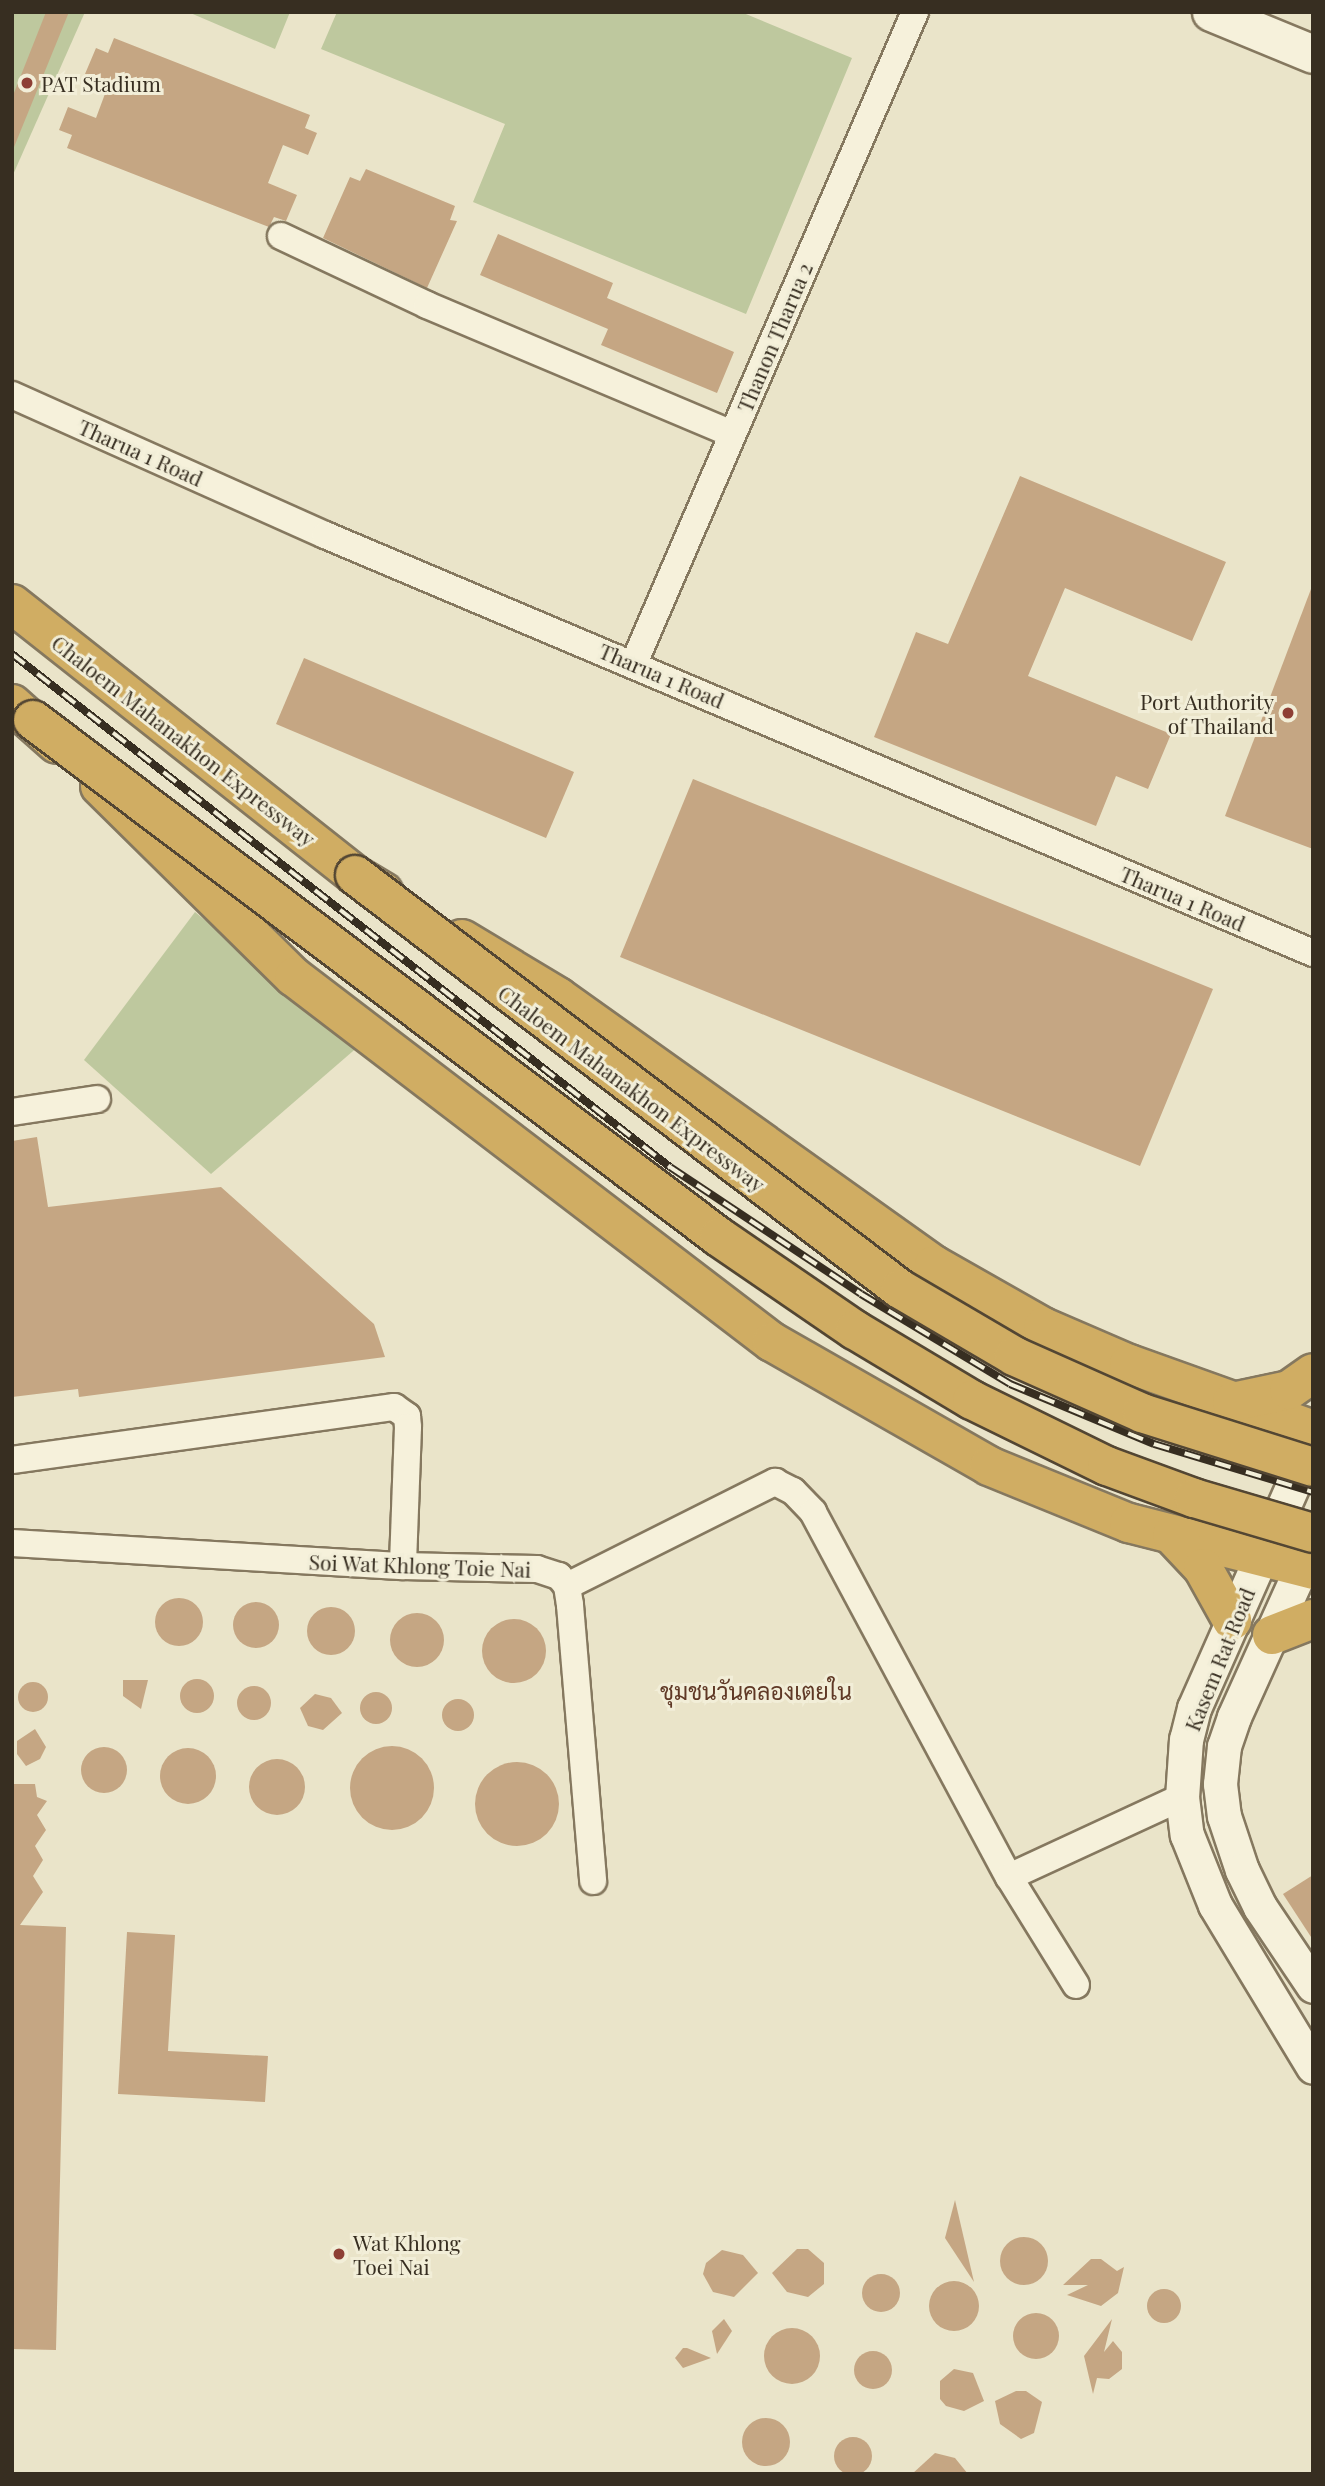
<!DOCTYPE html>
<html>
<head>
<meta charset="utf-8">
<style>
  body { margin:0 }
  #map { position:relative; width:1325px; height:2486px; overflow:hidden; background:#eae4c9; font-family:"Playfair Display",Sarabun,serif }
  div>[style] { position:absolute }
  .green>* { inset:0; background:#bec89e }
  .building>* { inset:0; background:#c5a683 }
  .round { border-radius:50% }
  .roads { filter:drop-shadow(2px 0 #85785f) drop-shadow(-2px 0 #85785f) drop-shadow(0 2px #85785f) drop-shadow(0 -2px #85785f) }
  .minor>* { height:26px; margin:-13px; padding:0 13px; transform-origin:13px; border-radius:13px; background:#f6f1db }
  .tertiary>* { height:33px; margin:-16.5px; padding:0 16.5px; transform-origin:16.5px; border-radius:16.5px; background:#f6f1db }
  .secondary>* { height:37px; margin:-18.5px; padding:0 18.5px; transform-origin:18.5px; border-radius:18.5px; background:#f6f1db }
  .motorway>* { height:38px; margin:-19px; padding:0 19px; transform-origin:19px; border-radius:19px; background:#d0ad63 }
  .rail>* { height:8px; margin-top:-4px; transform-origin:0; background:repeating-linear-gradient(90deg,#f2eed8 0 16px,#372e21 0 32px); box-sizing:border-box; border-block:2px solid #372e21 }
  .bridges { filter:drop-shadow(2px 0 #534633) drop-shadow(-2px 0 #534633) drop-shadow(0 2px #534633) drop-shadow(0 -2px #534633) }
  .motorway-bridge>* { height:38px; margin:-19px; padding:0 19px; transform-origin:19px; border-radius:19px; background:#d0ad63 }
  .dots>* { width:19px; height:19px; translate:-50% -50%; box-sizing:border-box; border:4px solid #f2eed8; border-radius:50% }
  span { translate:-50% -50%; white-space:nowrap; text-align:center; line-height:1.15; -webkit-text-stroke:6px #f2eed8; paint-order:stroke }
  .poi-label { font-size:21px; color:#372e21 }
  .left { translate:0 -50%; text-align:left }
  .right { translate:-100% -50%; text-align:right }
  .street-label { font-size:21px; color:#372e21 }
  .neighbourhood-label { font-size:23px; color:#5f3825 }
  .frame { position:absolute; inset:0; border:14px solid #372e21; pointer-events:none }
</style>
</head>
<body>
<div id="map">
  <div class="green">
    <div style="clip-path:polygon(12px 12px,85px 12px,12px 177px)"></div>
    <div style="clip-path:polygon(188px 12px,290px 12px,275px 49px)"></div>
    <div style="clip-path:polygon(337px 12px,741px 12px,852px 58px,746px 314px,473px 202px,505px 124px,321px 49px)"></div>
    <div style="clip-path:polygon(195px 912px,360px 1045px,211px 1174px,84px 1060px)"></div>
  </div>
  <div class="building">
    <div style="clip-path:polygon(46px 12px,69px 12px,12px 152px,12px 98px)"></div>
    <div style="clip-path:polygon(114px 38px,310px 115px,305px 128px,317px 133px,308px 155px,283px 145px,268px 183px,297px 195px,286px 221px,274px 217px,269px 227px,67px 148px,72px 135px,59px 130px,68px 107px,96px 118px,109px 83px,85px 74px,96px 48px,108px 53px)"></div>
    <div style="clip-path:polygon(366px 169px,455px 206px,450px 220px,457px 221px,427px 288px,323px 238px,350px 177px,360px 181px)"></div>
    <div style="clip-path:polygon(498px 234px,613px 283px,607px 298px,734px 352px,717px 393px,601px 345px,608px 329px,480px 275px)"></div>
    <div style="clip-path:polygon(1020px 476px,1226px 562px,1192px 641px,1065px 588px,1028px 676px,1171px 734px,1148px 789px,1116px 776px,1096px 826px,874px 737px,916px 632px,948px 644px)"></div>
    <div style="clip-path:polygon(1311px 589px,1313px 589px,1313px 849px,1225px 816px)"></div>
    <div style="clip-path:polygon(304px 658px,574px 772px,546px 838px,276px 724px)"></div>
    <div style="clip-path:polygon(693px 779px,1213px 989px,1140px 1166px,620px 957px)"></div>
    <div style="clip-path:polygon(37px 1137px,48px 1207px,221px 1187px,374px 1324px,385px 1357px,79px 1397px,78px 1389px,12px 1397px,12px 1141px)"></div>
    <div class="round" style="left:155px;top:1598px;width:48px;height:48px"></div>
    <div class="round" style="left:233px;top:1602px;width:46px;height:46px"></div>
    <div class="round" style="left:307px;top:1607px;width:48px;height:48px"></div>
    <div class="round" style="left:390px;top:1613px;width:54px;height:54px"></div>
    <div class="round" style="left:482px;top:1619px;width:64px;height:64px"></div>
    <div class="round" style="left:180px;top:1679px;width:34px;height:34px"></div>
    <div style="clip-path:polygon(123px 1680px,148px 1680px,141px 1709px,123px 1696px)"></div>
    <div class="round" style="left:18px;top:1682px;width:30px;height:30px"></div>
    <div class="round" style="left:237px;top:1686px;width:34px;height:34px"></div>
    <div class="round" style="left:360px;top:1692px;width:32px;height:32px"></div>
    <div style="clip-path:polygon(315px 1694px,331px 1698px,342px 1713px,323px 1730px,308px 1726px,300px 1708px)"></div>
    <div class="round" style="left:442px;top:1699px;width:32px;height:32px"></div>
    <div style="clip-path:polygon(35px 1729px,46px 1747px,40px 1759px,26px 1766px,17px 1754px,17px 1741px)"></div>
    <div class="round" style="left:350px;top:1746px;width:84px;height:84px"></div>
    <div class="round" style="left:81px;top:1747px;width:46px;height:46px"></div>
    <div class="round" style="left:160px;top:1748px;width:56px;height:56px"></div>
    <div class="round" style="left:249px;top:1759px;width:56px;height:56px"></div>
    <div class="round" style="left:475px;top:1762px;width:84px;height:84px"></div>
    <div style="clip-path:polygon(12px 1784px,35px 1784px,37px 1797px,47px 1801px,37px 1815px,46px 1830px,35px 1846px,43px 1860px,33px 1876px,43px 1892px,20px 1925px,66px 1927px,56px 2350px,12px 2349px)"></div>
    <div style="clip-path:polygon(1313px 1875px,1313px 1940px,1283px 1894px)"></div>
    <div style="clip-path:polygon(127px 1932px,175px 1935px,168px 2051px,268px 2056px,265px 2102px,118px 2094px)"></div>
    <div style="clip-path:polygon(955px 2200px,974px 2282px,945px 2238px)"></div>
    <div class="round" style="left:1000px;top:2237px;width:48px;height:48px"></div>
    <div style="clip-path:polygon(797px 2249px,808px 2249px,824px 2263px,824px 2284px,808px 2297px,787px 2292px,772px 2273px)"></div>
    <div style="clip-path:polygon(722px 2250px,743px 2255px,758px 2273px,734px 2297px,713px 2292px,703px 2274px,706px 2263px)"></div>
    <div style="clip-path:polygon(1091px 2259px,1101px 2259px,1117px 2271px,1124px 2267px,1118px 2293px,1101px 2306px,1067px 2295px,1088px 2285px,1063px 2285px)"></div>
    <div class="round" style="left:862px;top:2274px;width:38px;height:38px"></div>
    <div class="round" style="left:929px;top:2281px;width:50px;height:50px"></div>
    <div class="round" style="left:1147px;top:2289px;width:34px;height:34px"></div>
    <div class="round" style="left:1013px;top:2313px;width:46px;height:46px"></div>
    <div style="clip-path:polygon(724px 2319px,732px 2331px,717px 2354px,712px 2331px)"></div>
    <div style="clip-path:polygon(1112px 2319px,1104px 2352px,1113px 2341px,1122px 2352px,1122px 2369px,1109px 2379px,1097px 2378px,1093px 2394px,1084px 2356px)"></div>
    <div class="round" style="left:764px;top:2328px;width:56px;height:56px"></div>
    <div style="clip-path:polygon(683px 2348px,687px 2348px,711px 2358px,683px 2368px,675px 2358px)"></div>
    <div class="round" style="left:854px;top:2351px;width:38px;height:38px"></div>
    <div style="clip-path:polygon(954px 2369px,973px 2373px,984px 2401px,964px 2411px,946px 2406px,940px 2399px,940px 2381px)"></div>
    <div style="clip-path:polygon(1016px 2391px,1026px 2391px,1042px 2402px,1034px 2433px,1021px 2439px,1000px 2424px,995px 2401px)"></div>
    <div class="round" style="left:742px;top:2418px;width:48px;height:48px"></div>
    <div class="round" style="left:834px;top:2437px;width:38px;height:38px"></div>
    <div style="clip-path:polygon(935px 2453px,955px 2458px,968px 2474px,912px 2474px)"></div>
  </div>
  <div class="roads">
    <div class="minor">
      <div style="left:281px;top:236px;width:161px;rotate:25.3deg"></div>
      <div style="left:427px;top:305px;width:331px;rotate:22.9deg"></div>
      <div style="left:12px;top:395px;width:343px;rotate:24.1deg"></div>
      <div style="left:325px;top:535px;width:1073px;rotate:22.93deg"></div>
      <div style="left:634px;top:663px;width:709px;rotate:-66.65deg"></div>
      <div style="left:12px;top:1112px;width:86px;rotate:-8.7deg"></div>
      <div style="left:12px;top:1460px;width:386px;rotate:-7.9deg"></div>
      <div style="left:394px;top:1407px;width:16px;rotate:35deg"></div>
      <div style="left:407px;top:1416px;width:11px;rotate:85deg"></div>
      <div style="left:408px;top:1427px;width:139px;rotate:92.1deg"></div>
      <div style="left:12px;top:1543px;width:392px;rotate:3.4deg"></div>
      <div style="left:403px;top:1566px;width:134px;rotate:1.3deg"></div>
      <div style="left:537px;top:1569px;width:23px;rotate:18deg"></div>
      <div style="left:559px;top:1576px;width:13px;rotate:51deg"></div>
      <div style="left:567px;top:1586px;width:19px;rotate:81deg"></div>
      <div style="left:570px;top:1605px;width:277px;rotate:85.2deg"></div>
      <div style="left:567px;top:1586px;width:233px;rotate:-26.6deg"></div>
      <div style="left:775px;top:1482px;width:20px;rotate:27deg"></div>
      <div style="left:793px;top:1491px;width:29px;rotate:46deg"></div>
      <div style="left:813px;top:1512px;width:414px;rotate:61.8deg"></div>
      <div style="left:1009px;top:1877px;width:191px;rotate:-24.8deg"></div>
      <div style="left:1009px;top:1877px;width:127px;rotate:58.2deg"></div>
    </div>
    <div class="tertiary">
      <div style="left:1312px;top:1442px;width:291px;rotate:113.9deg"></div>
      <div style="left:1194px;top:1708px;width:32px;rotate:104deg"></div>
      <div style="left:1186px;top:1739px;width:58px;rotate:93.9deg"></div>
      <div style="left:1182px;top:1797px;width:38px;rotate:83deg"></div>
      <div style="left:1187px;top:1835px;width:75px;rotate:68.2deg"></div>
      <div style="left:1215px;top:1905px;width:189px;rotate:58.8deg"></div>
      <div style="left:1312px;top:1544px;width:190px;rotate:114.3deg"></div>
      <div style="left:1234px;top:1717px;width:31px;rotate:109deg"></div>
      <div style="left:1224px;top:1746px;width:38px;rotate:96deg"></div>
      <div style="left:1220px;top:1784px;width:32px;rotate:83deg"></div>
      <div style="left:1224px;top:1816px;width:57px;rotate:71.6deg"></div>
      <div style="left:1242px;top:1870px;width:41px;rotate:64.1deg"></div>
      <div style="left:1260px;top:1907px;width:95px;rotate:56.1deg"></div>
    </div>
    <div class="secondary">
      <div style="left:1211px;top:12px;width:110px;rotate:22.4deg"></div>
    </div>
    <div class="motorway">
      <div style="left:12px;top:604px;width:437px;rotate:38.3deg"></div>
      <div style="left:355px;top:875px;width:33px;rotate:31deg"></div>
      <div style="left:12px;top:704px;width:60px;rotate:41.6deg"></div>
      <div style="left:100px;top:786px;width:272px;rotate:44.6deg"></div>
      <div style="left:294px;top:977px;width:601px;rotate:37.37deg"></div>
      <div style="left:772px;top:1342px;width:250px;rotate:29.7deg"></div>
      <div style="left:989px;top:1466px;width:151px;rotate:22.2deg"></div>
      <div style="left:1129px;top:1523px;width:190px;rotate:14.3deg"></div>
      <div style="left:462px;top:939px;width:112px;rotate:31.1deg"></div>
      <div style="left:558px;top:997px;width:462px;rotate:35.5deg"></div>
      <div style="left:934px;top:1265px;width:125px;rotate:29.6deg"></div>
      <div style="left:1043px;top:1327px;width:94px;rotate:23.3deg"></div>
      <div style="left:1129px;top:1364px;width:195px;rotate:19.7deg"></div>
      <div style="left:1232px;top:1402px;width:58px;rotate:-11.9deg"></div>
      <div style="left:1289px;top:1390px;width:29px;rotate:-35deg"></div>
      <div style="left:1172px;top:1535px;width:45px;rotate:46.8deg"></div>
      <div style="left:1203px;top:1568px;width:60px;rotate:60.9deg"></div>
      <div style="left:1272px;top:1635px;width:44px;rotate:-21.3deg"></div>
    </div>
  </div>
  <div class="rail">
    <div style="left:12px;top:654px;width:834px;rotate:37.94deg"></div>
    <div style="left:670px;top:1167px;width:229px;rotate:33.6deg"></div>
    <div style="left:861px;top:1294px;width:174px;rotate:31.1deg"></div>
    <div style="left:1010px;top:1384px;width:156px;rotate:22.6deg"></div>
    <div style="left:1154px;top:1444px;width:166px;rotate:16.8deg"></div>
  </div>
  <div class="bridges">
    <div class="motorway-bridge">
      <div style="left:33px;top:720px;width:859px;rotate:37deg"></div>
      <div style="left:719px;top:1237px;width:165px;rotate:34.4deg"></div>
      <div style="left:855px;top:1330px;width:136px;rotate:30.9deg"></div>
      <div style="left:972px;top:1400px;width:150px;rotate:26.1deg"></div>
      <div style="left:1107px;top:1466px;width:93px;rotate:20.2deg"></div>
      <div style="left:1194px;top:1498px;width:124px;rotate:16.4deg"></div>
      <div style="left:355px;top:875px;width:684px;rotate:37.22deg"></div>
      <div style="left:900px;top:1289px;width:132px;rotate:30.4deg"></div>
      <div style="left:1014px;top:1356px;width:140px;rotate:24deg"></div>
      <div style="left:1142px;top:1413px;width:179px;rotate:17.5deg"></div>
    </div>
  </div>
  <div class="dots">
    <div style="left:27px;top:83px;background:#8e3f35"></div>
    <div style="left:1288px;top:713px;background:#8e3f35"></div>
    <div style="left:339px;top:2254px;background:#8e3f35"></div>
  </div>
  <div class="poi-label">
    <span class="left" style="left:41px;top:83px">PAT Stadium</span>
    <span class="right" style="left:1274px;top:713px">Port Authority<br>of Thailand</span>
    <span class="left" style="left:353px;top:2254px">Wat Khlong<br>Toei Nai</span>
  </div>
  <div class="street-label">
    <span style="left:774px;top:337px;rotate:-67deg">Thanon Tharua 2</span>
    <span style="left:141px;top:452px;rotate:24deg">Tharua 1 Road</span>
    <span style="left:662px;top:675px;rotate:23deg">Tharua 1 Road</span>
    <span style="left:184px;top:740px;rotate:38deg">Chaloem Mahanakhon Expressway</span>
    <span style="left:1183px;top:898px;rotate:23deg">Tharua 1 Road</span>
    <span style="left:632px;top:1088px;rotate:37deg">Chaloem Mahanakhon Expressway</span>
    <span style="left:420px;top:1565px;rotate:2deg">Soi Wat Khlong Toie Nai</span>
    <span style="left:1219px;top:1659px;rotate:-68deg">Kasem Rat Road</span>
  </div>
  <div class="neighbourhood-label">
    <span style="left:756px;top:1691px">ชุมชนวันคลองเตยใน</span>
  </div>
  <div class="frame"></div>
</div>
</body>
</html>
